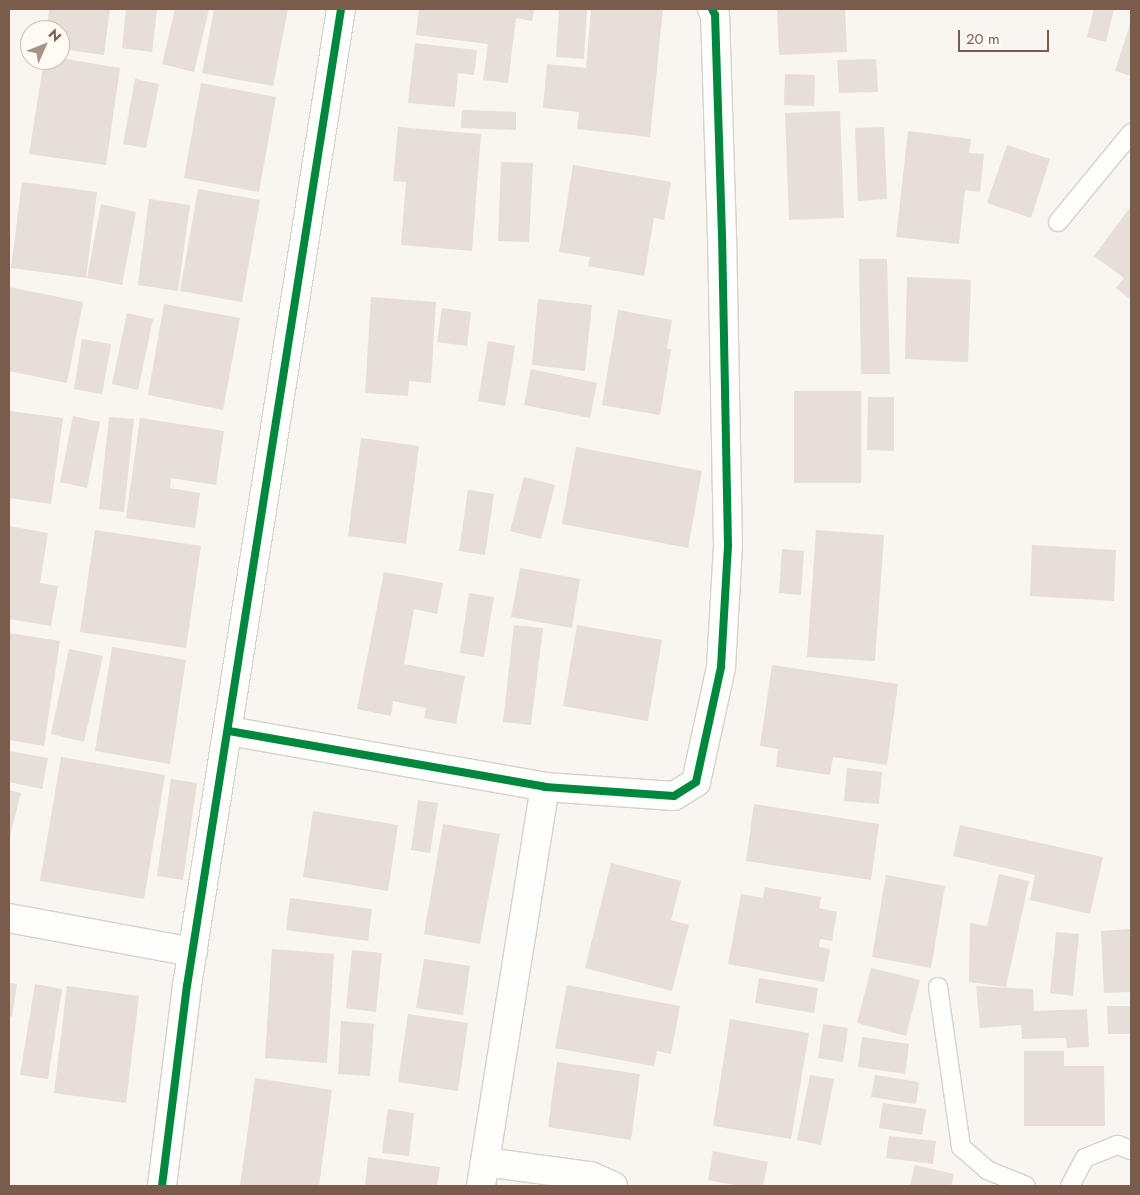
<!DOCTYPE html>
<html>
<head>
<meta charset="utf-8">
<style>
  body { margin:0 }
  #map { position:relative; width:1140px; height:1195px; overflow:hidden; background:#f9f5f0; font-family:Jost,sans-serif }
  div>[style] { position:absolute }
  .building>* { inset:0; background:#e6ded7 }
  .roads { filter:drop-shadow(1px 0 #d7d1cb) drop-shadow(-1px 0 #d7d1cb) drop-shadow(0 1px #d7d1cb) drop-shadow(0 -1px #d7d1cb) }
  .service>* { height:18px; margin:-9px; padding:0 9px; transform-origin:9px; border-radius:9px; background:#fefefd }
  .minor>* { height:28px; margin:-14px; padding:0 14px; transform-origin:14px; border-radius:14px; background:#fefefd }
  .cycleway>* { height:8px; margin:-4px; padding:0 4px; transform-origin:4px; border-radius:4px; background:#00873e }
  span { translate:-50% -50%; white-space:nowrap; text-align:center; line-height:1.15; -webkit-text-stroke:5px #fffaf3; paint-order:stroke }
  .frame { position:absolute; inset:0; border:10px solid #7a5c4d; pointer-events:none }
  .north { position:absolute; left:20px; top:20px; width:50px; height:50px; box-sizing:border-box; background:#fffaf3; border:1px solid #cabbb1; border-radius:50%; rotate:46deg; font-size:14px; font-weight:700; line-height:20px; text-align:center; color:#7a5c4d }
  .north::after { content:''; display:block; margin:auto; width:18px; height:22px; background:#a69286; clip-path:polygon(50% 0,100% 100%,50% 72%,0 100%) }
  .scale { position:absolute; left:958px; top:30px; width:91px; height:22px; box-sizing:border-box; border:2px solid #7a5c4d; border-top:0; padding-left:6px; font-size:15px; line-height:18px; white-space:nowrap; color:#7a5c4d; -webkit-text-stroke:4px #fffaf3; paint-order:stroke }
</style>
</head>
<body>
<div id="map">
  <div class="building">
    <div style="clip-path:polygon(49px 9px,110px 9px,104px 55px,60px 49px,60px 30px,47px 30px)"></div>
    <div style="clip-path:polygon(126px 9px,157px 9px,152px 52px,122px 48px)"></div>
    <div style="clip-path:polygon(175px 9px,209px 9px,194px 72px,162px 64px)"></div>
    <div style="clip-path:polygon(214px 9px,288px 9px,273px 86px,202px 73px)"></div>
    <div style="clip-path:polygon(419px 9px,534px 9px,532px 21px,516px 18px,508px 83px,483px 80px,488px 44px,416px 35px)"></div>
    <div style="clip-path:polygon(559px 9px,587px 9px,584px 59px,556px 57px)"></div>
    <div style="clip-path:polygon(591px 9px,663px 9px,650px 137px,577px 129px,579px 112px,543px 108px,547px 64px,586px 68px)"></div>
    <div style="clip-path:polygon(777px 9px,845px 9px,847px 52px,779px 55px)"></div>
    <div style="clip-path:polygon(1094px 9px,1114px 9px,1106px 42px,1087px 37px)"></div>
    <div style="clip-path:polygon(1131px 21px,1131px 76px,1115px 71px)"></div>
    <div style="clip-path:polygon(415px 43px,477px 50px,474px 75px,458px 73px,455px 107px,408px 103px)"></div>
    <div style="clip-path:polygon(60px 58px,120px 68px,106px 165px,29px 154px,44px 60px)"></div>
    <div style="clip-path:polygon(876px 59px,878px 92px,839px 93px,837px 60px)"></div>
    <div style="clip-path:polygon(785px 74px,815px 75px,814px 106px,784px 105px)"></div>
    <div style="clip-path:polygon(135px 79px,159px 84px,146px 148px,123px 144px)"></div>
    <div style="clip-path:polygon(201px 83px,276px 97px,259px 192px,184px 178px)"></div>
    <div style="clip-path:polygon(462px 110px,516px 112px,516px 130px,461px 128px)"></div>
    <div style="clip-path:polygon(840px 111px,844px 218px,789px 220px,785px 113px)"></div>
    <div style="clip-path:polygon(398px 127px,481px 134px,472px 251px,401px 245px,406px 182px,393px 181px)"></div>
    <div style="clip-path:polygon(884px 127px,887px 199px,858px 201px,855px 128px)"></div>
    <div style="clip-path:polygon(908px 131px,971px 139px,969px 153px,984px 154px,980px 192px,965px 190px,959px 244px,896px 237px)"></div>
    <div style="clip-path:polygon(1007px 145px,1050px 159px,1031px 218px,987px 203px)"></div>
    <div style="clip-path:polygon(501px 162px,533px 163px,529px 242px,498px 241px)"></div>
    <div style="clip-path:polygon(573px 165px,671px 182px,664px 220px,654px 218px,644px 276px,588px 266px,590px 257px,559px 252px)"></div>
    <div style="clip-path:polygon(22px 182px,97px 192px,86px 278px,11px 268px)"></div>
    <div style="clip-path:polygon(198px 189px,260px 200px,242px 302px,180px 291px)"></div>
    <div style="clip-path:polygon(149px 199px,190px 205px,178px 291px,138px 285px)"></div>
    <div style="clip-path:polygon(101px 204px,136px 212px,122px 285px,87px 278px)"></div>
    <div style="clip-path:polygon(1131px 206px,1131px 300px,1116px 288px,1124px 278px,1094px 256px)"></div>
    <div style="clip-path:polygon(859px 259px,887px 259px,890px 374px,861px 374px)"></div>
    <div style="clip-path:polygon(907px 277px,971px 280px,968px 362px,905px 359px)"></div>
    <div style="clip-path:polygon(9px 287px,83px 302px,67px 383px,9px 371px)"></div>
    <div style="clip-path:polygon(371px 297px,436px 302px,431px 383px,409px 381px,408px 396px,365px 393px)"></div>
    <div style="clip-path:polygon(538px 299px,592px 305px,585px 371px,532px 365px)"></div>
    <div style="clip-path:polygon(164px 304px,240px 318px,223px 410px,148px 395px)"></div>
    <div style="clip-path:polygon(442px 308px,471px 312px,467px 346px,437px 342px)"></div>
    <div style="clip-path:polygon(618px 310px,672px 320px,667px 349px,671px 349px,660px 415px,602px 405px)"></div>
    <div style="clip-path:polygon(127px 313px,153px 319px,138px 390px,112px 384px)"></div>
    <div style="clip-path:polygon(82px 339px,111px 344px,102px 394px,74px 389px)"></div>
    <div style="clip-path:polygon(488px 341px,515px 346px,505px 406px,478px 401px)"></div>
    <div style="clip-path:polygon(531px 369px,597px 383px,590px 418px,524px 405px)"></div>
    <div style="clip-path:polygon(794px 391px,861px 391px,861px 483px,794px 483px)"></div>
    <div style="clip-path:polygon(868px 397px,894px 397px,894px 451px,867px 450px)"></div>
    <div style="clip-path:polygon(9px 411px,63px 418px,51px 504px,9px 498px)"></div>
    <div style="clip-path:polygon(73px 416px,100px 422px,87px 488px,60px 482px)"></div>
    <div style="clip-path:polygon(109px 417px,134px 419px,124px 512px,99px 509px)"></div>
    <div style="clip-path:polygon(140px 418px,224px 431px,216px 485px,171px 478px,170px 488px,200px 493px,195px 528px,126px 518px)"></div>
    <div style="clip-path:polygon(361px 438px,419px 446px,406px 544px,348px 536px)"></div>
    <div style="clip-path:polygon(576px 447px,702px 471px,688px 548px,562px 524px)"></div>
    <div style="clip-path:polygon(524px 477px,555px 485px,541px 539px,510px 531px)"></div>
    <div style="clip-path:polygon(468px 490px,494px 494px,485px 555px,459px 551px)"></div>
    <div style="clip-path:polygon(9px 526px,48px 533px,40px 583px,58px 586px,51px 626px,9px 619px)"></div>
    <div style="clip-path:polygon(95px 530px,201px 546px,186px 648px,80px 632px)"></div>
    <div style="clip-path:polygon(816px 530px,884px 535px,875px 661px,807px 657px)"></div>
    <div style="clip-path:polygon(1032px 545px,1116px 550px,1114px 601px,1030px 596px)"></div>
    <div style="clip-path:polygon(782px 549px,804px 551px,801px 595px,779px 593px)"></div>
    <div style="clip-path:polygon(520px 568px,580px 579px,572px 628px,511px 617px)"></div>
    <div style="clip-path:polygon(384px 572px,443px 583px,437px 614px,414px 609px,404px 664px,465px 676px,456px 724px,424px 718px,426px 708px,393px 701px,391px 716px,357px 709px)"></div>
    <div style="clip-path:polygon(469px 593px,494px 597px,484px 657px,460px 653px)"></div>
    <div style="clip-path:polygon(514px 625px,543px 628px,531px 725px,503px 722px)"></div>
    <div style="clip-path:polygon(577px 625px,662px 640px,648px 721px,563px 706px)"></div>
    <div style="clip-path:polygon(9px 633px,60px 641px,44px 746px,9px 740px)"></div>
    <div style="clip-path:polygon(112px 647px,186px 660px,170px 764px,95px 751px)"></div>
    <div style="clip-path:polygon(69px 649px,103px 656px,84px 742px,51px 734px)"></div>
    <div style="clip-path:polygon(772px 665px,898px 684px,887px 765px,833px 757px,830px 775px,776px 767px,778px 749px,760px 746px)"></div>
    <div style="clip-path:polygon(9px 751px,48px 758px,42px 789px,9px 782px)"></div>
    <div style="clip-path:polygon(61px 757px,165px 775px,144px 899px,40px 881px)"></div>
    <div style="clip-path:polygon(847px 768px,882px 772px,879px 804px,844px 801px)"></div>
    <div style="clip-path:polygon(171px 779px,197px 783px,183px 880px,157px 876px)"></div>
    <div style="clip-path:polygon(9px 790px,21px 793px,9px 840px)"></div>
    <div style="clip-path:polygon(418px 800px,438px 803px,430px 853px,411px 850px)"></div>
    <div style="clip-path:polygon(754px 804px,879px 824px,871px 880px,746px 861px)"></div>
    <div style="clip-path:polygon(313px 811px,398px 825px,388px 891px,303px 877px)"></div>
    <div style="clip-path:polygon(443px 824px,500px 834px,480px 944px,424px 934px)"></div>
    <div style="clip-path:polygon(960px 825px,1103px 857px,1090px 914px,1030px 900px,1035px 875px,953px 856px)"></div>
    <div style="clip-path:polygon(611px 863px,681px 881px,671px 920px,689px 925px,672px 991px,585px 968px)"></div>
    <div style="clip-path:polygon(999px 874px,1029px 881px,1006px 987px,969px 982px,970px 923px,987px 926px)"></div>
    <div style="clip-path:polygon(886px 875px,945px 886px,931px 968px,872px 957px)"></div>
    <div style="clip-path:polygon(765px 887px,821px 897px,819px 908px,837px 912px,832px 941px,820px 939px,819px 947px,830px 949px,824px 982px,728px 964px,741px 894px,763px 898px)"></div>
    <div style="clip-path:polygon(290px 898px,372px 909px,368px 941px,286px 930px)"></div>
    <div style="clip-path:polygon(1131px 929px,1131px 992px,1104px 993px,1101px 931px)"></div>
    <div style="clip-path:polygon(1056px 932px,1079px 934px,1073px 996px,1050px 993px)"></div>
    <div style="clip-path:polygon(272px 949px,334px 954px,327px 1063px,265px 1058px)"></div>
    <div style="clip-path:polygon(352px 950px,382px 953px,376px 1012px,346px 1008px)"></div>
    <div style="clip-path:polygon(424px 959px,470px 966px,463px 1015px,416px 1008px)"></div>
    <div style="clip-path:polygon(871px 968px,920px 980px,906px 1036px,857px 1023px)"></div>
    <div style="clip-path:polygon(759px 978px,818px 988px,814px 1013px,755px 1003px)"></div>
    <div style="clip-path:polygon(9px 983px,17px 984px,12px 1017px,9px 1016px)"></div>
    <div style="clip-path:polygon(35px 984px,62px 989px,48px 1079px,20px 1075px)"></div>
    <div style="clip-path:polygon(567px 985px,680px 1006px,671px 1054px,657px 1051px,654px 1066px,555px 1048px)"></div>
    <div style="clip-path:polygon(67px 986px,139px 996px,126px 1103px,54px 1093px)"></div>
    <div style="clip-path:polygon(976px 986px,1033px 989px,1034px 1011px,1087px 1009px,1089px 1047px,1067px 1048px,1066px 1038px,1022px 1039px,1021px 1025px,980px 1028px)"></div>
    <div style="clip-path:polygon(1107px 1006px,1131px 1006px,1131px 1034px,1108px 1034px)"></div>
    <div style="clip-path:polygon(408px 1014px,468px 1023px,458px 1091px,398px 1082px)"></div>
    <div style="clip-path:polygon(730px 1019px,809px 1033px,791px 1139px,713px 1126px)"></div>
    <div style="clip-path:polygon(341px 1021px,374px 1024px,370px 1076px,338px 1074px)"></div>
    <div style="clip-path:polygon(823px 1024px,848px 1028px,843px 1062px,818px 1058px)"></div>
    <div style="clip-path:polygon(862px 1037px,909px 1044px,905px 1074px,858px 1067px)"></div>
    <div style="clip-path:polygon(1024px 1051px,1064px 1051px,1064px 1066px,1104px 1066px,1105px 1126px,1024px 1126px)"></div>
    <div style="clip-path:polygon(557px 1062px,640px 1074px,631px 1140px,548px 1127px)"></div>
    <div style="clip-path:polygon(810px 1075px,834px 1079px,821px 1145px,797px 1140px)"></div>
    <div style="clip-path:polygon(875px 1075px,919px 1082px,916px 1104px,871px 1097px)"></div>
    <div style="clip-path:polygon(255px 1078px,332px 1090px,319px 1186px,240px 1186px)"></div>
    <div style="clip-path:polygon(883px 1103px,926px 1109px,922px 1135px,879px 1128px)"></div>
    <div style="clip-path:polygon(388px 1109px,414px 1113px,409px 1156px,382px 1153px)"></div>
    <div style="clip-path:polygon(889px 1136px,936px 1141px,933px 1164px,886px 1158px)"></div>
    <div style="clip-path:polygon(713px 1151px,768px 1162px,763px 1186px,739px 1186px,708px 1180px)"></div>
    <div style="clip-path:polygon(368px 1157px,440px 1167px,437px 1186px,365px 1186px)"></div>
    <div style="clip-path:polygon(915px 1165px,954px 1174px,951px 1186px,910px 1186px)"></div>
  </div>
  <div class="roads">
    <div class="service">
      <div style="left:1058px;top:222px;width:115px;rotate:-50.6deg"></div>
      <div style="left:938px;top:987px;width:162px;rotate:81.8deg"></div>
      <div style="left:961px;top:1147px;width:35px;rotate:41deg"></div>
      <div style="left:987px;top:1170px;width:42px;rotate:22.3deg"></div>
      <div style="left:1070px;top:1186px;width:32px;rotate:-62deg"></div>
      <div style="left:1085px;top:1158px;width:35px;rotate:-22deg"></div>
      <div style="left:1118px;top:1145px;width:14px;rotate:21deg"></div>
    </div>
    <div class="minor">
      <div style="left:229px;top:731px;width:321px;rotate:10deg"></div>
      <div style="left:545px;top:787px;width:129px;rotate:4deg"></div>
      <div style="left:674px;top:796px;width:26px;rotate:-32deg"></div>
      <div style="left:696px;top:782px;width:118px;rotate:-77.7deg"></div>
      <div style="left:721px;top:667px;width:121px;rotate:-86.7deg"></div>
      <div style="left:728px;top:546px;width:310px;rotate:-91.1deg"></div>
      <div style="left:722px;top:236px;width:221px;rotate:-91.8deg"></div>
      <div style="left:715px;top:15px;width:7px;rotate:-117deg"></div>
      <div style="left:9px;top:918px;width:187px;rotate:10.5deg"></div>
      <div style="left:485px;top:1162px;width:106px;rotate:7.6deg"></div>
      <div style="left:590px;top:1176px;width:25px;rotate:23deg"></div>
      <div style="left:162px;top:1186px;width:202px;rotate:-82.9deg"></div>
      <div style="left:187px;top:986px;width:989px;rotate:-81.04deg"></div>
      <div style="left:481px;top:1186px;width:404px;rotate:-80.9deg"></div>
    </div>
  </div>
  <div class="cycleway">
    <div style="left:229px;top:731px;width:321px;rotate:10deg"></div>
    <div style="left:545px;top:787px;width:129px;rotate:4deg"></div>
    <div style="left:674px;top:796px;width:26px;rotate:-32deg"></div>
    <div style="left:696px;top:782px;width:118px;rotate:-77.7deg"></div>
    <div style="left:721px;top:667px;width:121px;rotate:-86.7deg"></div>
    <div style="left:728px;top:546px;width:310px;rotate:-91.1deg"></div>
    <div style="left:722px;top:236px;width:221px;rotate:-91.8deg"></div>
    <div style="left:715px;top:15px;width:7px;rotate:-117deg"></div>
    <div style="left:162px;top:1186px;width:202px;rotate:-82.9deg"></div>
    <div style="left:187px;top:986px;width:989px;rotate:-81.04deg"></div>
  </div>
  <div class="frame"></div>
  <div class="north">N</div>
  <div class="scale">20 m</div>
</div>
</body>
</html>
